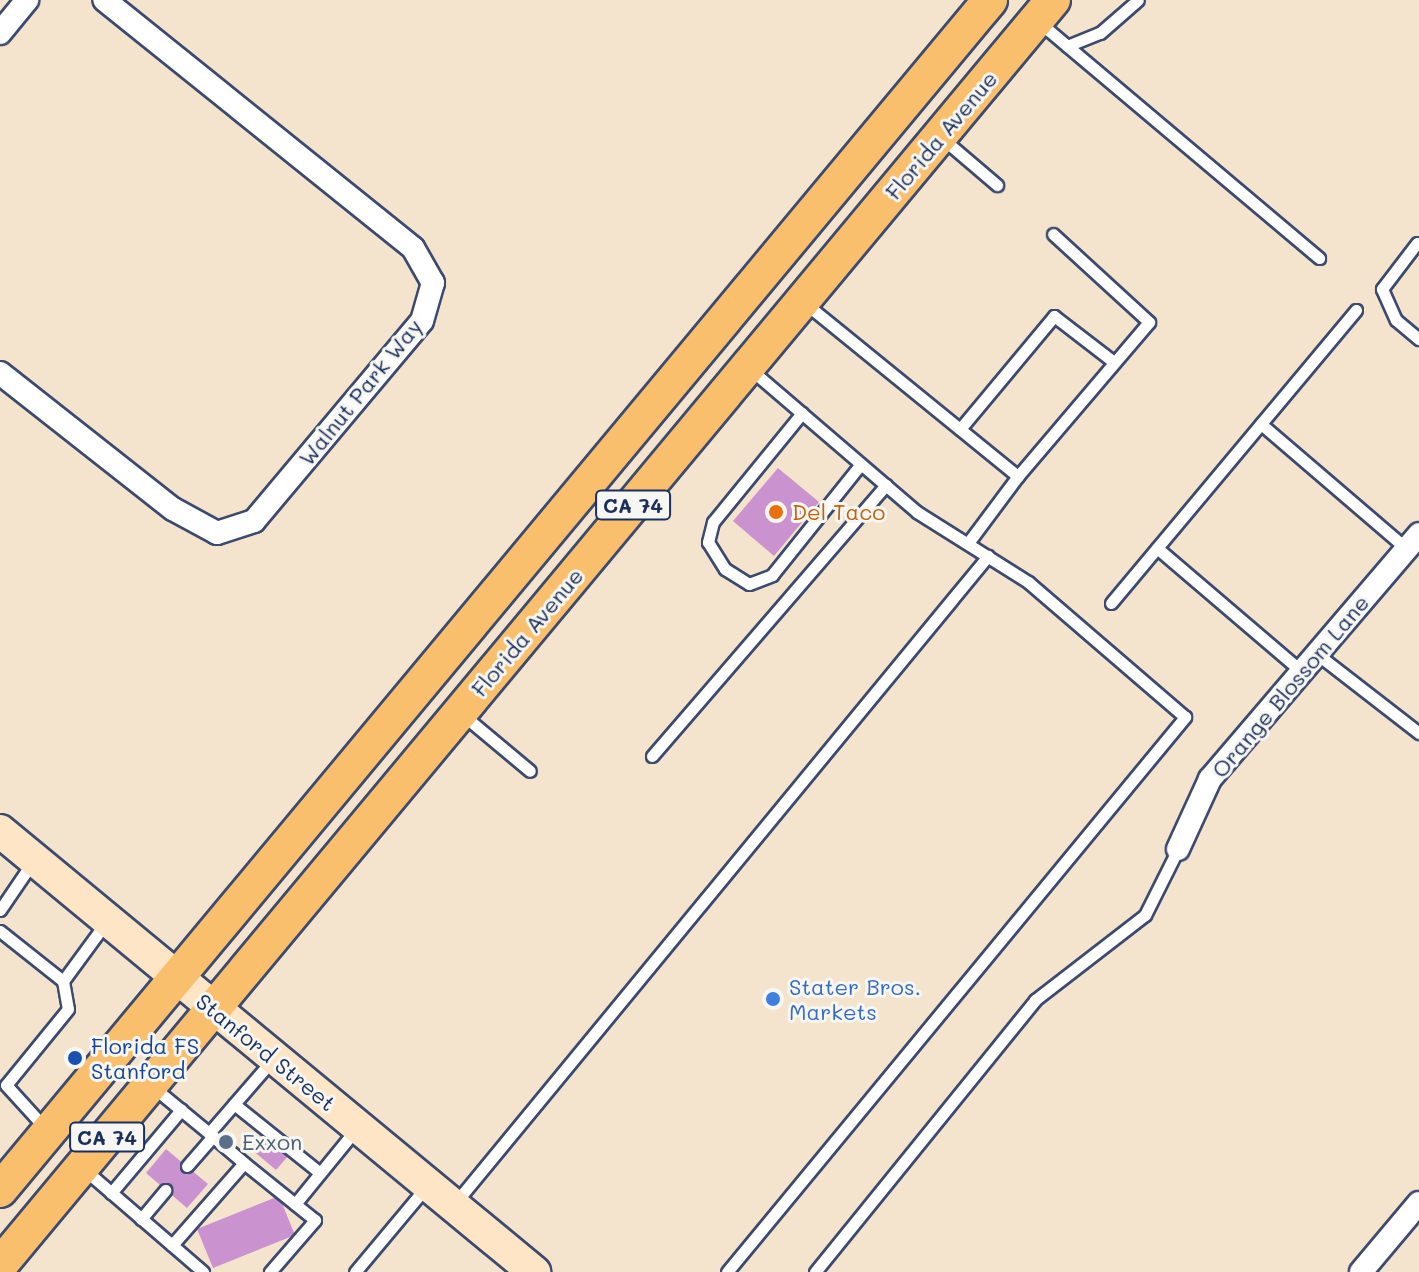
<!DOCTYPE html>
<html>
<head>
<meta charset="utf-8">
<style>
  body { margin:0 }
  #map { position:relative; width:1419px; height:1272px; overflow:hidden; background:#f4e4cd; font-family:Mali,sans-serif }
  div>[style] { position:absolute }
  .building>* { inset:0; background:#ca93d0 }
  .roads { filter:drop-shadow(2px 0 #3c4a6f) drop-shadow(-2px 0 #3c4a6f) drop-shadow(0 2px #3c4a6f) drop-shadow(0 -2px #3c4a6f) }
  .lane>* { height:11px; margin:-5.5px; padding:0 5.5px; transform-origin:5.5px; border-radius:5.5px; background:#fff }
  .street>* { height:22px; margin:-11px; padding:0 11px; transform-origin:11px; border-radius:11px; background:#fff }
  .secondary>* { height:32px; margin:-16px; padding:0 16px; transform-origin:16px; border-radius:16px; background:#fde5c5 }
  .primary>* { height:34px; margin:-17px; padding:0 17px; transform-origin:17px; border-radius:17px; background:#f9bf6d }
  .dots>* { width:22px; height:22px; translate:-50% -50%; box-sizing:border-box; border:4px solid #f6f6f2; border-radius:50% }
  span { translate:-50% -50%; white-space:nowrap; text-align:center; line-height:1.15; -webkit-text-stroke:6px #f6f6f2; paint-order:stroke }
  .shield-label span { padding:2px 6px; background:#f6f6f2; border:2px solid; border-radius:6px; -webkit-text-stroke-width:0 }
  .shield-label { font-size:20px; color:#1b2f5e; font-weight:700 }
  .street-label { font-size:22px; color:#1b2f5e }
  .food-label { font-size:22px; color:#c56008 }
  .left { translate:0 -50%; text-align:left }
  .shop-label { font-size:22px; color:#366cbe }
  .transit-label { font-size:22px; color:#164399 }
  .service-label { font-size:22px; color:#4e5e75 }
</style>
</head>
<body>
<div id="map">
  <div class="building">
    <div style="clip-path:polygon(778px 468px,819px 502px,774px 556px,733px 521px)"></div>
    <div style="clip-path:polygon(265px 1134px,289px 1155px,276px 1170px,251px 1149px)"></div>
    <div style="clip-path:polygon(166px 1149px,208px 1184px,187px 1208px,146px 1173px)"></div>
    <div style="clip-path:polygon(279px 1196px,295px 1235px,213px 1268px,197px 1229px)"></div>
  </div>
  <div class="roads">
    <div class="lane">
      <div style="left:1040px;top:23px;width:365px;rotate:40.1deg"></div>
      <div style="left:1067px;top:46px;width:35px;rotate:-22deg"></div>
      <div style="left:1100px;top:33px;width:50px;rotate:-41deg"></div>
      <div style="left:943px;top:139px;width:71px;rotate:40.4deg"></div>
      <div style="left:1417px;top:243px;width:58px;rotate:127.3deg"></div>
      <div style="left:1382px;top:289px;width:34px;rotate:66deg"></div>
      <div style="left:1396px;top:320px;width:30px;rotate:40deg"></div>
      <div style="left:806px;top:304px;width:273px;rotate:39.1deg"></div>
      <div style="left:1018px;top:476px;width:202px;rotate:-49.6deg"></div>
      <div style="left:1149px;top:322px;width:130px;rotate:-137.5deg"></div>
      <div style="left:802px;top:413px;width:141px;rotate:129.2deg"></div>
      <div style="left:713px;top:522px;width:21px;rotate:104deg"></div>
      <div style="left:708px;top:542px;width:32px;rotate:58deg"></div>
      <div style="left:725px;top:569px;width:28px;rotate:32deg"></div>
      <div style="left:749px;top:584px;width:25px;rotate:-21deg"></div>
      <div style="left:772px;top:575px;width:142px;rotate:-51.3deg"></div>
      <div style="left:1261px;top:424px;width:192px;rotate:40.6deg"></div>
      <div style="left:960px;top:429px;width:147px;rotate:-50.2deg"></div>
      <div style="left:1054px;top:316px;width:76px;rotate:37.5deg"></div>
      <div style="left:968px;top:543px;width:84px;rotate:-53.3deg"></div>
      <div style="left:1157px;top:548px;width:191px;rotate:40.5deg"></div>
      <div style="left:1111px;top:603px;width:382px;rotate:-50.1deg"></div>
      <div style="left:1317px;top:654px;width:129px;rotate:37.8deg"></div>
      <div style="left:463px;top:715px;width:87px;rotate:39.9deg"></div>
      <div style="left:652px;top:756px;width:358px;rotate:-49.2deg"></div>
      <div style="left:0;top:910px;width:60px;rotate:-55.8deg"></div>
      <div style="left:0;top:931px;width:80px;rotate:38.4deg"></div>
      <div style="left:63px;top:981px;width:28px;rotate:80deg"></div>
      <div style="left:68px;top:1009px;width:98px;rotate:129.2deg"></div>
      <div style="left:6px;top:1085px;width:59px;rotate:47.7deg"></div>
      <div style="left:63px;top:981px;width:74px;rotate:-53.7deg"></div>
      <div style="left:153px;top:1087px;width:72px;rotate:39.4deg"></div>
      <div style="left:209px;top:1133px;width:98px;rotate:-49.1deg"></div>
      <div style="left:234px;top:1104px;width:110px;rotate:38.7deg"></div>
      <div style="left:244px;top:1163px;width:91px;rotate:38.8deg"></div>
      <div style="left:315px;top:1220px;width:69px;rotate:130.9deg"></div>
      <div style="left:187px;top:1166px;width:40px;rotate:-49deg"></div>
      <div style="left:85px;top:1170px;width:156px;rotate:40.8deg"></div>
      <div style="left:111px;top:1193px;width:109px;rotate:-49.9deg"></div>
      <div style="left:456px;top:1202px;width:837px;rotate:-50.53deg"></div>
      <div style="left:295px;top:1204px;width:98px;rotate:-50.8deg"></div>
      <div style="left:141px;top:1219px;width:38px;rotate:-50deg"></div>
      <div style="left:172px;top:1245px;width:109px;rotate:-48.7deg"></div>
      <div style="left:244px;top:1163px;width:46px;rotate:-139.4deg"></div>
      <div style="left:355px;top:1272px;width:112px;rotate:-50.1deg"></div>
      <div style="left:727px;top:1272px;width:720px;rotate:-50.47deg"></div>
      <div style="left:1185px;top:717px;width:207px;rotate:-139.3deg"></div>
      <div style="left:1028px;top:582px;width:131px;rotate:-147.8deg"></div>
      <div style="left:917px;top:512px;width:221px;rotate:-139.4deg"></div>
      <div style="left:815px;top:1272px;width:350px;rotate:-51deg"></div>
      <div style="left:1035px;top:1000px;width:139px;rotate:-37.7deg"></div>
      <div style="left:1145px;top:915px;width:74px;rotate:-63.4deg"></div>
    </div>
    <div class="street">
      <div style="left:0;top:33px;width:43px;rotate:-50.7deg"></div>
      <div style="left:0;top:373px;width:220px;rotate:38.2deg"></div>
      <div style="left:173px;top:509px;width:50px;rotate:28.6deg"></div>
      <div style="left:217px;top:533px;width:39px;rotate:-18deg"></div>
      <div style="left:254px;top:521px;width:261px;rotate:-50deg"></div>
      <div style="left:422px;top:321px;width:40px;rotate:-74deg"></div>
      <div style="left:433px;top:283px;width:40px;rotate:-119.7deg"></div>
      <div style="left:413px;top:248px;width:396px;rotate:-141.2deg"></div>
      <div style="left:1178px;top:849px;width:77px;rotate:-65.4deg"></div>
      <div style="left:1210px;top:779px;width:322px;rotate:-49.5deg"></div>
      <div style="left:1361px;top:1272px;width:90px;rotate:-50deg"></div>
    </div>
    <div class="secondary">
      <div style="left:0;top:831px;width:693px;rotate:39.55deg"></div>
    </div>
    <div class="primary">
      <div style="left:0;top:1190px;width:1548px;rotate:-50.24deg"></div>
      <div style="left:0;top:1265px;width:1646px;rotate:-50.23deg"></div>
    </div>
  </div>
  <div class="dots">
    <div style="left:776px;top:512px;background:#e8710a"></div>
    <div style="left:773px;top:999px;background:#3f7fe0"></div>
    <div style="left:75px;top:1058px;background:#1a4fb4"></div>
    <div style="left:226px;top:1142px;background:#5c6f8a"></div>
  </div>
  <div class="shield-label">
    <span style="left:633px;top:505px">CA 74</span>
    <span style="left:107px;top:1137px">CA 74</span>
  </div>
  <div class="street-label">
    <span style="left:941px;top:135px;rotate:-50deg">Florida Avenue</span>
    <span style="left:360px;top:392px;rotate:-51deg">Walnut Park Way</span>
    <span style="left:527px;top:632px;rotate:-50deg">Florida Avenue</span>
    <span style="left:1290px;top:686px;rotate:-50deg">Orange Blossom Lane</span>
    <span style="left:266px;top:1052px;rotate:39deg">Stanford Street</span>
  </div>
  <div class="food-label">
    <span class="left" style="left:792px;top:512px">Del Taco</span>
  </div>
  <div class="shop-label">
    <span class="left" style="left:789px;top:999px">Stater Bros.<br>Markets</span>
  </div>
  <div class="transit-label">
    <span class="left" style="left:91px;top:1058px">Florida FS<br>Stanford</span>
  </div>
  <div class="service-label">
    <span class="left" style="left:242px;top:1142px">Exxon</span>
  </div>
</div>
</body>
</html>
